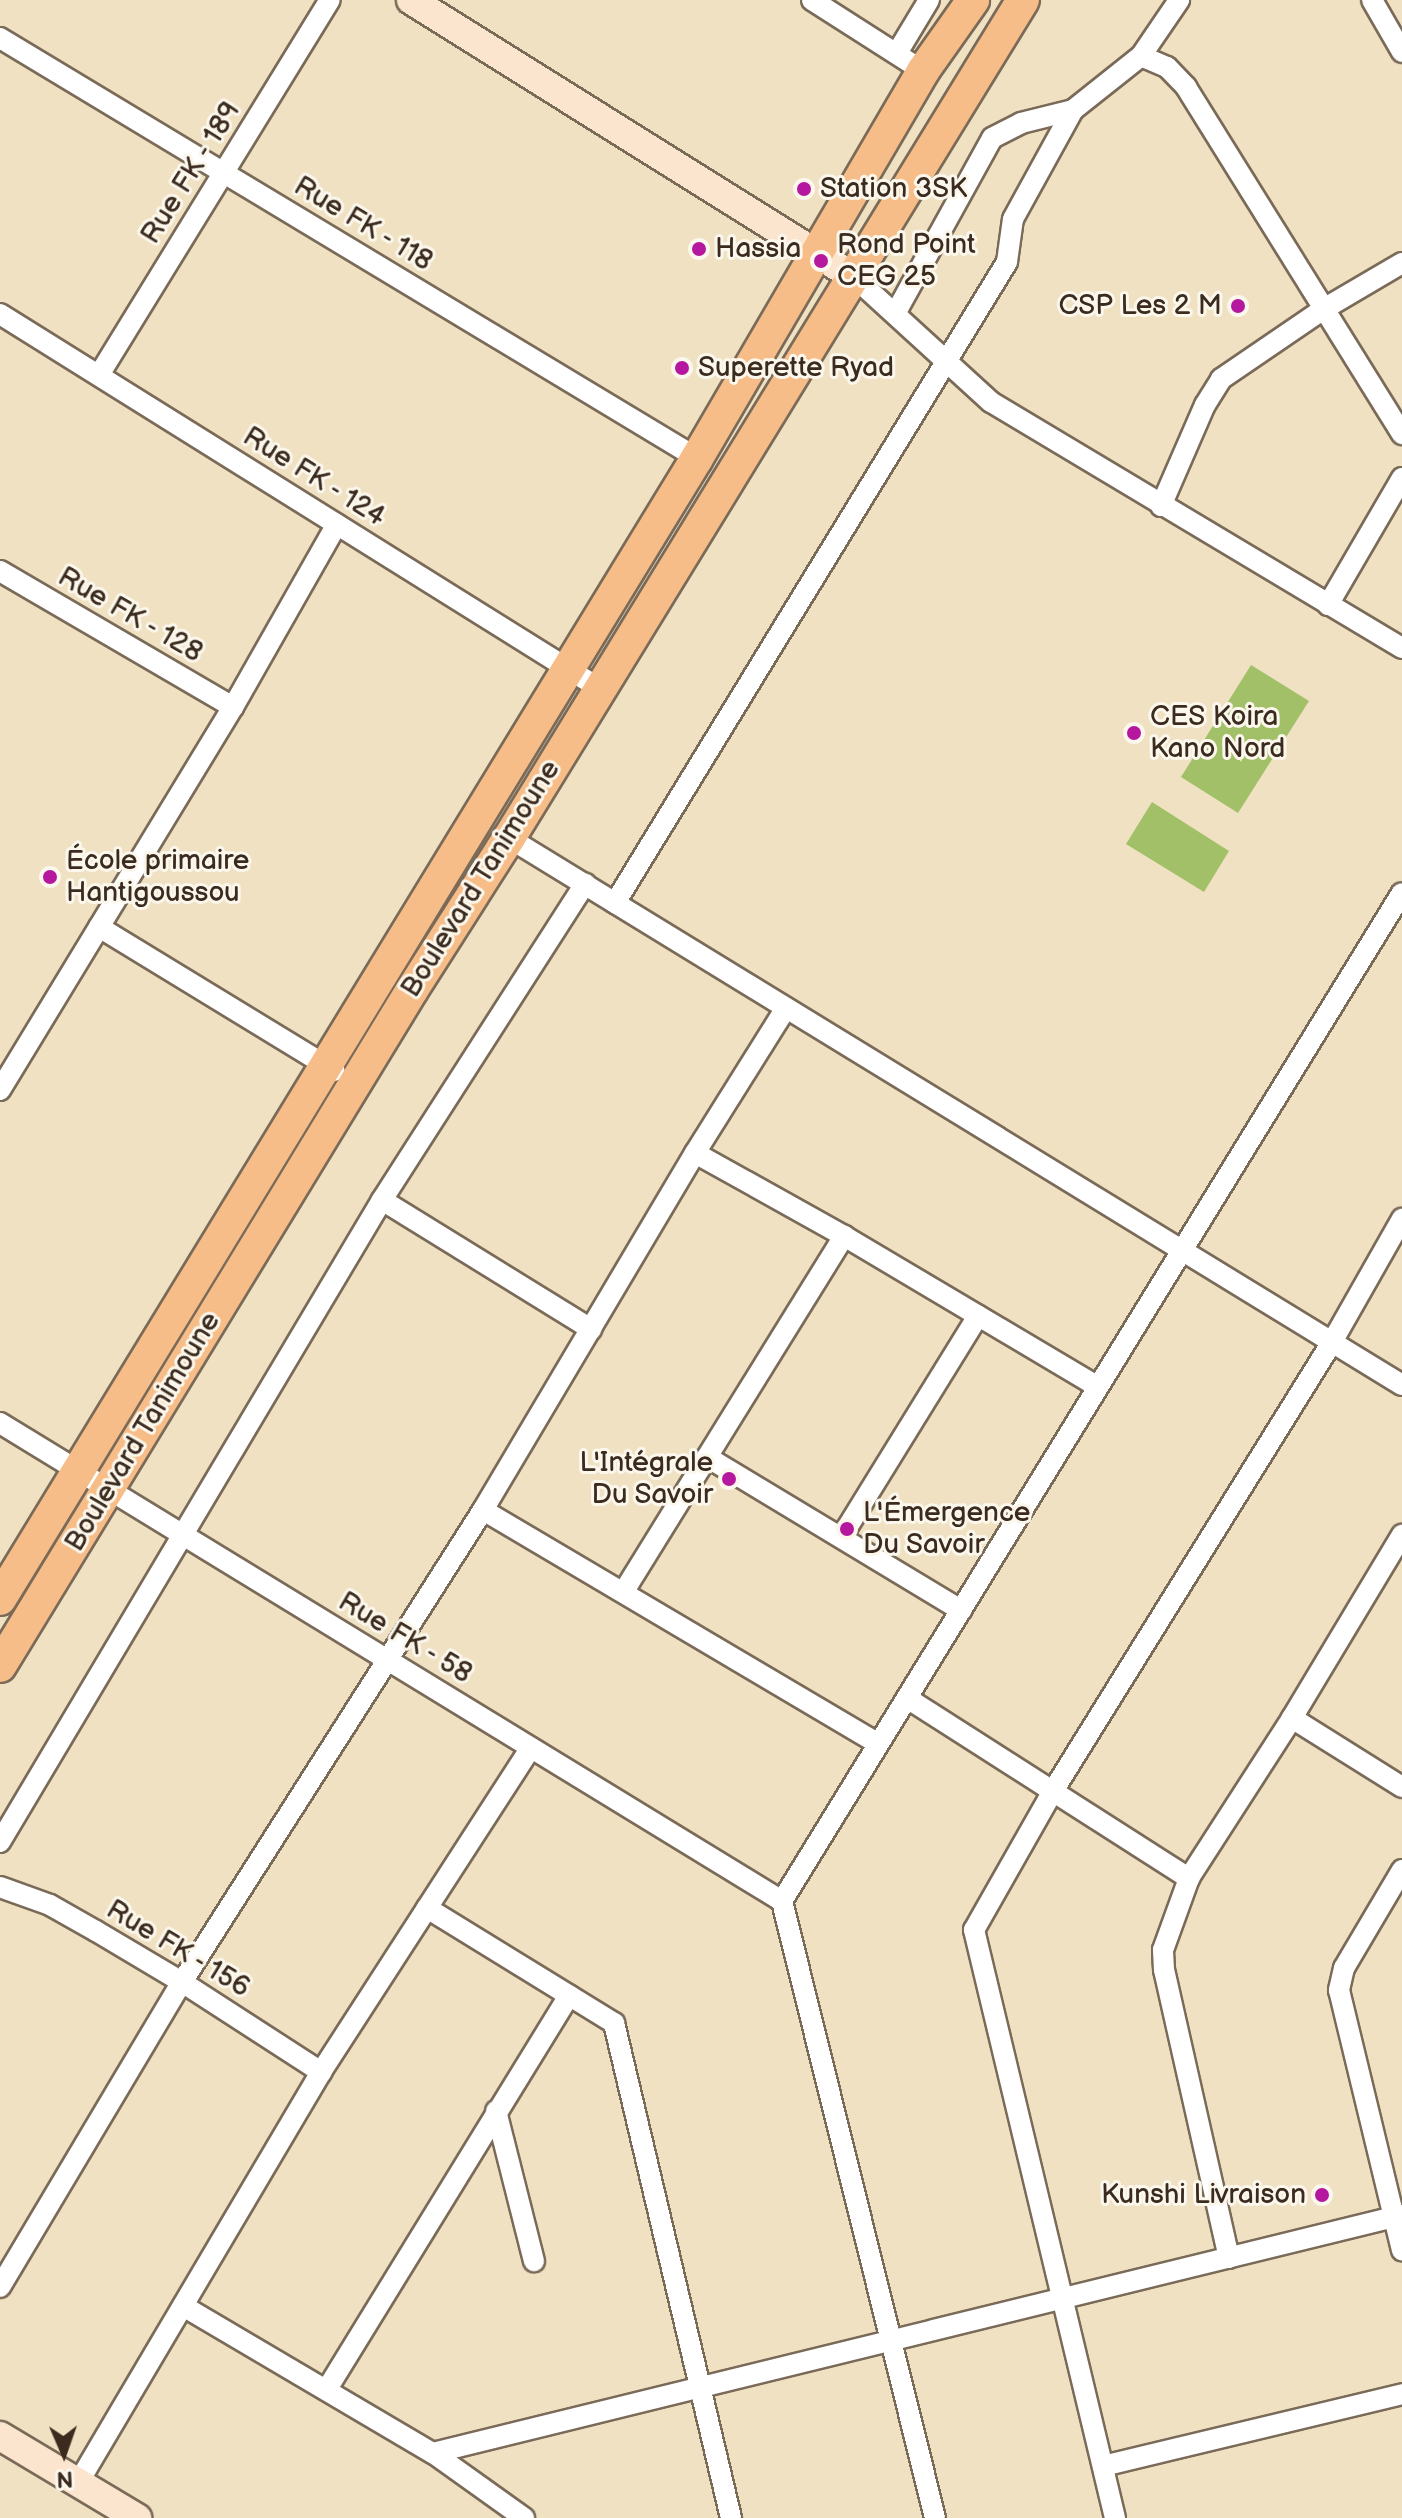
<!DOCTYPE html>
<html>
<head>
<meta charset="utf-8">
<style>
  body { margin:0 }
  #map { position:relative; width:1402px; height:2518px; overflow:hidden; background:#f0e1c3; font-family:"Balsamiq Sans",sans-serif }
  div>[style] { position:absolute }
  .green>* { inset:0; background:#a2c068 }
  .roads { filter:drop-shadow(2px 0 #7a6a58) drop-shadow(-2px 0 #7a6a58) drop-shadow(0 2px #7a6a58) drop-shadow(0 -2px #7a6a58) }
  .street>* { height:20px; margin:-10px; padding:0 10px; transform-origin:10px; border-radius:10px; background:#fff }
  .secondary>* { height:28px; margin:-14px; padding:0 14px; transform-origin:14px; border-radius:14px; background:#fce5cf }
  .primary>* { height:32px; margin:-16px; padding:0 16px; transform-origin:16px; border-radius:16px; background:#f7bd88 }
  .dots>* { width:22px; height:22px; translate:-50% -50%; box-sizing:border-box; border:4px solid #fbf7ec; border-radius:50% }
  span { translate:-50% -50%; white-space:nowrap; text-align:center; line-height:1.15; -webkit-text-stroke:6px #fbf7ec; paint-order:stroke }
  .street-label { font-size:28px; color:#3b2a1e }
  .poi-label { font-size:28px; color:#3b2a1e }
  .left { translate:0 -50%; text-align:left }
  .right { translate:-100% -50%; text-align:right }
  .north { position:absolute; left:24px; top:2414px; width:80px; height:80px; -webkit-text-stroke:6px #fbf7ec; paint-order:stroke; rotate:178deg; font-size:22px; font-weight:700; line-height:32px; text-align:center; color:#3b2a1e }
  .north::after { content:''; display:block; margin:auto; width:28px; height:36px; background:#3b2a1e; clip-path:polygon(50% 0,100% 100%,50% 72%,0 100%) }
</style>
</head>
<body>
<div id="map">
  <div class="green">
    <div style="clip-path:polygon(1251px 665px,1309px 701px,1238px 813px,1181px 777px)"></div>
    <div style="clip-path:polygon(1152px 802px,1229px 851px,1204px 892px,1126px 844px)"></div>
  </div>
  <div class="roads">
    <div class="street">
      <div style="left:812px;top:0;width:132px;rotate:32.6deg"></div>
      <div style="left:1372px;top:0;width:60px;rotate:60deg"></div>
      <div style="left:0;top:38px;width:814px;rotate:31.07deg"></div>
      <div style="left:897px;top:53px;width:62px;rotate:-58.9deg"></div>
      <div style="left:1141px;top:56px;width:28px;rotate:23deg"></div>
      <div style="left:1167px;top:67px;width:28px;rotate:46deg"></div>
      <div style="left:1186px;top:87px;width:409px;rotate:58.1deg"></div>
      <div style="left:854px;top:277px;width:185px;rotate:42.4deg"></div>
      <div style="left:991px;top:402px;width:479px;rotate:30.9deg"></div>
      <div style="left:0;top:314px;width:706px;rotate:31.98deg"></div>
      <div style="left:895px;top:314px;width:201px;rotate:-61.1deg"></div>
      <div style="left:992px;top:138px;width:33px;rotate:-27deg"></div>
      <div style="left:1021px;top:123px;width:54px;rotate:-14deg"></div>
      <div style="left:1073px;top:110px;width:87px;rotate:-38.5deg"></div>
      <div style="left:1141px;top:56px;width:68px;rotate:-55.8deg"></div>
      <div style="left:99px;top:375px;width:440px;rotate:-58.4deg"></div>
      <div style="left:1161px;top:506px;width:110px;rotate:-66.5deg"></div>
      <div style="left:1205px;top:405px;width:31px;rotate:-58deg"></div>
      <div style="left:1221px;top:379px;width:122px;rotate:-34.3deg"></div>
      <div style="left:1322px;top:310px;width:93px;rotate:-30.4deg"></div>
      <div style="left:0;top:571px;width:270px;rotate:30.3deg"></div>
      <div style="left:1328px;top:605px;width:147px;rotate:-59.8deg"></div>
      <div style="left:509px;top:838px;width:1047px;rotate:31.49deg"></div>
      <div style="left:615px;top:903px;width:751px;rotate:-58.55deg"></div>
      <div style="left:1007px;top:262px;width:43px;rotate:-82.1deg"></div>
      <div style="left:1013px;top:219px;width:124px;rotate:-61.2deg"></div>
      <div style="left:99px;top:927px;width:276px;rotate:31.4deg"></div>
      <div style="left:0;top:1090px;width:448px;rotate:-58.7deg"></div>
      <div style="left:233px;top:707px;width:210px;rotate:-60.4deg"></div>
      <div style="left:695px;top:1153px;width:171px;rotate:29.1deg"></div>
      <div style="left:844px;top:1236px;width:295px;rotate:30.7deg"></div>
      <div style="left:382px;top:1200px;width:246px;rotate:31.7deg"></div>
      <div style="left:0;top:1423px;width:917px;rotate:31.44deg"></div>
      <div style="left:707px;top:1457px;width:297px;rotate:31.1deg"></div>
      <div style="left:483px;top:1510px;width:459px;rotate:30.6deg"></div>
      <div style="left:842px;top:1536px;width:259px;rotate:-58.3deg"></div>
      <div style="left:624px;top:1591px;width:418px;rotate:-58.2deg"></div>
      <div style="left:907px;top:1698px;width:335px;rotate:32.6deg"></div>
      <div style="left:1292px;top:1718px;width:130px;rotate:32.1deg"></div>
      <div style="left:0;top:1842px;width:747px;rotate:-59.25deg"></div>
      <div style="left:382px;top:1200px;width:376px;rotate:-57.3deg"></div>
      <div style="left:1402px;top:1870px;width:114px;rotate:120.6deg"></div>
      <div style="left:1344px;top:1968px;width:23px;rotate:103deg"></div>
      <div style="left:1339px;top:1990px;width:268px;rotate:76.4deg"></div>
      <div style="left:0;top:1887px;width:53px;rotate:19.8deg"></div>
      <div style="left:50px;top:1905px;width:53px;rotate:29.5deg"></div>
      <div style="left:96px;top:1931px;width:100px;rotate:30.7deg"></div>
      <div style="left:182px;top:1982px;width:166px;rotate:32.9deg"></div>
      <div style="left:427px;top:1908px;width:220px;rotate:31.6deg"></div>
      <div style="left:614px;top:2023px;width:509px;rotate:76.7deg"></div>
      <div style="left:496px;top:2111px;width:155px;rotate:75.8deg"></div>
      <div style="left:1229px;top:2258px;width:295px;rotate:-102.7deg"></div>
      <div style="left:1164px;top:1970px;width:20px;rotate:-93deg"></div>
      <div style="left:1163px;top:1950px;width:77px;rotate:-70.1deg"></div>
      <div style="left:1189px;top:1878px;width:190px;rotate:-57.2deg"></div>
      <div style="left:1292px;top:1718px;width:214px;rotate:-59deg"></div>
      <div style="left:0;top:2287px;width:355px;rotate:-59.2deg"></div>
      <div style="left:182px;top:1982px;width:560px;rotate:-57.47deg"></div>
      <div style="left:483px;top:1510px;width:415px;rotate:-59.3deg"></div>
      <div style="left:695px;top:1153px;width:171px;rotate:-57.9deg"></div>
      <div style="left:183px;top:2306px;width:290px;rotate:30.5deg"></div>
      <div style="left:433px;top:2453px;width:112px;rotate:35.5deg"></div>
      <div style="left:327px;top:2389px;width:462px;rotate:-58.4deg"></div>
      <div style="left:433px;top:2453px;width:998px;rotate:-13.8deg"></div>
      <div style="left:1103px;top:2466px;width:308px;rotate:-13.5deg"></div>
      <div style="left:78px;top:2483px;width:477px;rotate:-59.4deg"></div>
      <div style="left:321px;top:2072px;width:386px;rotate:-57.1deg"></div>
      <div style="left:935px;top:2518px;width:636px;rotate:-103.93deg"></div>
      <div style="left:782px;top:1901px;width:1183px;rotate:-58.41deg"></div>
      <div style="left:1115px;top:2518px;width:605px;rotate:-103.48deg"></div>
      <div style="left:974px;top:1930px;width:160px;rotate:-60.4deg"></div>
      <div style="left:1053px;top:1791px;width:529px;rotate:-58.14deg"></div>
      <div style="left:1332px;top:1342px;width:142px;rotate:-60.4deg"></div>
    </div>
    <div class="secondary">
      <div style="left:411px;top:0;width:522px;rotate:32.02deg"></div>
      <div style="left:0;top:2436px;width:160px;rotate:30.9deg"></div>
    </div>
    <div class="primary">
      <div style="left:0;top:1599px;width:1337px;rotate:-58.58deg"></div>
      <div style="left:697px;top:458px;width:448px;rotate:-59.7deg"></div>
      <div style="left:923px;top:71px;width:87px;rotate:-54.8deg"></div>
      <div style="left:0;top:1666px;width:792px;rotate:-58.64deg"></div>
      <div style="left:412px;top:990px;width:180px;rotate:-57.5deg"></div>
      <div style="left:509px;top:838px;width:983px;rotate:-58.48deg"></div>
    </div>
  </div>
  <div class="dots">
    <div style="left:804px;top:189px;background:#b5179e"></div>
    <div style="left:699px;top:249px;background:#b5179e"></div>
    <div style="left:821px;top:261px;background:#b5179e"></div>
    <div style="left:1238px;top:306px;background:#b5179e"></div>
    <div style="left:682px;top:368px;background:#b5179e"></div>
    <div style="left:1134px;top:733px;background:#b5179e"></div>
    <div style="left:50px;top:877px;background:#b5179e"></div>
    <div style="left:729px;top:1479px;background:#b5179e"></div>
    <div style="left:847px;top:1529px;background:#b5179e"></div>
    <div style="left:1322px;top:2195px;background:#b5179e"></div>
  </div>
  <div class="street-label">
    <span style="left:191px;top:173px;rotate:-58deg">Rue FK - 189</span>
    <span style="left:363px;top:224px;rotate:31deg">Rue FK - 118</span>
    <span style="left:314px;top:477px;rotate:32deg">Rue FK - 124</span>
    <span style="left:130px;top:615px;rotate:30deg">Rue FK - 128</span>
    <span style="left:481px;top:879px;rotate:-58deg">Boulevard Tanimoune</span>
    <span style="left:143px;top:1432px;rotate:-59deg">Boulevard Tanimoune</span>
    <span style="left:405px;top:1638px;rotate:31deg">Rue FK - 58</span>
    <span style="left:178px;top:1949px;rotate:31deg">Rue FK - 156</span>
  </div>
  <div class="poi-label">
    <span class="left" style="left:820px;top:189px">Station 3SK</span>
    <span class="left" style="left:837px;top:261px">Rond Point<br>CEG 25</span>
    <span class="left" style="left:715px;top:249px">Hassia</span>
    <span class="right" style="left:1222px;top:306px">CSP Les 2 M</span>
    <span class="left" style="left:698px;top:368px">Superette Ryad</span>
    <span class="left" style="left:1150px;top:733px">CES Koira<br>Kano Nord</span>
    <span class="left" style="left:66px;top:877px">École primaire<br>Hantigoussou</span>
    <span class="right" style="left:713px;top:1479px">L'Intégrale<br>Du Savoir</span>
    <span class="left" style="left:863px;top:1529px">L'Émergence<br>Du Savoir</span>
    <span class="right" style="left:1306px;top:2195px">Kunshi Livraison</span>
  </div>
  <div class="north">N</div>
</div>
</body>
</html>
